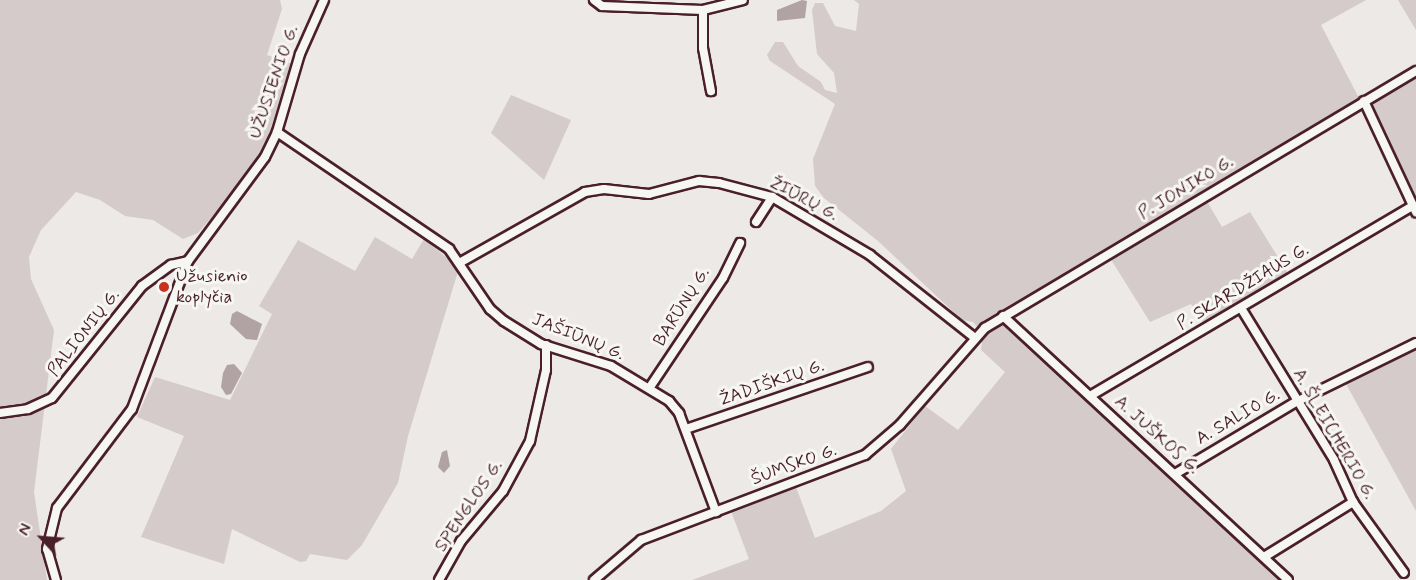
<!DOCTYPE html>
<html>
<head>
<meta charset="utf-8">
<style>
  body { margin:0 }
  #map { position:relative; width:1416px; height:580px; overflow:hidden; background:#ece9e6; font-family:Mynerve,sans-serif }
  div>[style] { position:absolute }
  .green>* { inset:0; background:#d4cbca }
  .water>* { inset:0; background:#b1a2a3 }
  .roads { filter:drop-shadow(2px 0 #4a1f2b) drop-shadow(-2px 0 #4a1f2b) drop-shadow(0 2px #4a1f2b) drop-shadow(0 -2px #4a1f2b) }
  .minor>* { height:8px; margin:-4px; padding:0 4px; transform-origin:4px; border-radius:4px; background:#f6f6f2 }
  .dots>* { width:16px; height:16px; translate:-50% -50%; box-sizing:border-box; border:3px solid #f6f6f2; border-radius:50% }
  span { translate:-50% -50%; white-space:nowrap; text-align:center; line-height:1.15; -webkit-text-stroke:6px #f6f6f2; paint-order:stroke }
  .street-label { font-size:18px; color:#4a1f2b }
  .poi-label { font-size:18px; color:#4a1f2b }
  .left { translate:0 -50%; text-align:left }
  .north { position:absolute; left:12px; top:508px; width:60px; height:60px; -webkit-text-stroke:4px #f6f6f2; paint-order:stroke; rotate:296deg; font-size:16px; font-weight:700; line-height:24px; text-align:center; color:#4a1f2b }
  .north::after { content:''; display:block; margin:auto; width:21px; height:27px; background:#4a1f2b; clip-path:polygon(50% 0,100% 100%,50% 72%,0 100%) }
</style>
</head>
<body>
<div id="map">
  <div class="green">
    <div style="clip-path:polygon(0 0,280px 0,282px 9px,267px 55px,292px 64px,272px 135px,245px 178px,198px 233px,183px 239px,153px 220px,125px 216px,100px 200px,76px 192px,41px 230px,29px 257px,31px 279px,54px 330px,34px 492px,47px 580px,0 580px)"></div>
    <div style="clip-path:polygon(854px 0,1366px 0,1321px 25px,1360px 100px,1202px 193px,1222px 227px,1250px 212px,1289px 275px,1204px 324px,1191px 304px,1150px 322px,1105px 250px,998px 313px,1282px 580px,692px 580px,749px 559px,731px 511px,796px 487px,815px 538px,881px 511px,906px 491px,891px 449px,925px 406px,958px 430px,1005px 372px,981px 350px,983px 334px,973px 322px,962px 320px,878px 241px,824px 198px,815px 186px,813px 159px,835px 104px,770px 61px,767px 55px,775px 42px,783px 42px,798px 66px,821px 82px,825px 90px,837px 93px,834px 73px,817px 54px,812px 10px,815px 3px,823px 3px,835px 26px,856px 31px,859px 4px)"></div>
    <div style="clip-path:polygon(1398px 0,1416px 0,1416px 30px)"></div>
    <div style="clip-path:polygon(1416px 73px,1416px 200px,1369px 101px)"></div>
    <div style="clip-path:polygon(511px 95px,571px 120px,544px 180px,491px 133px)"></div>
    <div style="clip-path:polygon(375px 237px,412px 259px,424px 239px,459px 268px,408px 436px,398px 483px,362px 545px,347px 560px,310px 554px,306px 561px,300px 562px,232px 529px,224px 564px,141px 537px,184px 436px,137px 417px,155px 377px,230px 400px,272px 314px,259px 306px,298px 240px,355px 271px)"></div>
    <div style="clip-path:polygon(1416px 349px,1416px 511px,1346px 384px)"></div>
  </div>
  <div class="water">
    <div style="clip-path:polygon(802px 0,807px 1px,805px 18px,777px 21px,777px 10px)"></div>
    <div style="clip-path:polygon(237px 311px,262px 324px,257px 340px,246px 339px,230px 324px,232px 314px)"></div>
    <div style="clip-path:polygon(234px 364px,242px 373px,231px 394px,226px 395px,221px 387px,223px 373px,227px 365px)"></div>
    <div style="clip-path:polygon(447px 450px,450px 466px,444px 473px,438px 467px,442px 452px)"></div>
  </div>
  <div class="roads">
    <div class="minor">
      <div style="left:594px;top:0;width:10px;rotate:37deg"></div>
      <div style="left:602px;top:6px;width:101px;rotate:2.3deg"></div>
      <div style="left:703px;top:10px;width:41px;rotate:-14deg"></div>
      <div style="left:703px;top:10px;width:38px;rotate:90deg"></div>
      <div style="left:703px;top:48px;width:44px;rotate:79.5deg"></div>
      <div style="left:1364px;top:101px;width:123px;rotate:64.9deg"></div>
      <div style="left:277px;top:132px;width:208px;rotate:34.2deg"></div>
      <div style="left:449px;top:249px;width:73px;rotate:55.7deg"></div>
      <div style="left:490px;top:309px;width:18px;rotate:41deg"></div>
      <div style="left:504px;top:321px;width:44px;rotate:31.9deg"></div>
      <div style="left:541px;top:344px;width:73px;rotate:17.4deg"></div>
      <div style="left:611px;top:366px;width:68px;rotate:31.1deg"></div>
      <div style="left:669px;top:401px;width:16px;rotate:50deg"></div>
      <div style="left:679px;top:413px;width:106px;rotate:69.5deg"></div>
      <div style="left:756px;top:222px;width:30px;rotate:-57deg"></div>
      <div style="left:461px;top:262px;width:142px;rotate:-29.4deg"></div>
      <div style="left:585px;top:192px;width:19px;rotate:-9deg"></div>
      <div style="left:604px;top:189px;width:45px;rotate:6.3deg"></div>
      <div style="left:649px;top:194px;width:52px;rotate:-14.6deg"></div>
      <div style="left:699px;top:181px;width:20px;rotate:6deg"></div>
      <div style="left:719px;top:183px;width:55px;rotate:14.8deg"></div>
      <div style="left:772px;top:197px;width:114px;rotate:30.6deg"></div>
      <div style="left:870px;top:255px;width:134px;rotate:38.3deg"></div>
      <div style="left:1241px;top:308px;width:178px;rotate:58.5deg"></div>
      <div style="left:1334px;top:460px;width:46px;rotate:65.7deg"></div>
      <div style="left:1353px;top:502px;width:87px;rotate:54.3deg"></div>
      <div style="left:1003px;top:316px;width:388px;rotate:42.8deg"></div>
      <div style="left:650px;top:387px;width:131px;rotate:-56.2deg"></div>
      <div style="left:723px;top:278px;width:39px;rotate:-64deg"></div>
      <div style="left:1090px;top:396px;width:375px;rotate:-30.5deg"></div>
      <div style="left:0;top:413px;width:28px;rotate:-8deg"></div>
      <div style="left:28px;top:409px;width:26px;rotate:-25deg"></div>
      <div style="left:52px;top:398px;width:144px;rotate:-51.2deg"></div>
      <div style="left:142px;top:286px;width:36px;rotate:-36deg"></div>
      <div style="left:171px;top:265px;width:17px;rotate:-13deg"></div>
      <div style="left:686px;top:429px;width:192px;rotate:-18.8deg"></div>
      <div style="left:1175px;top:474px;width:141px;rotate:-30.8deg"></div>
      <div style="left:1296px;top:402px;width:134px;rotate:-26.2deg"></div>
      <div style="left:1264px;top:557px;width:105px;rotate:-31.7deg"></div>
      <div style="left:56px;top:580px;width:32px;rotate:-106deg"></div>
      <div style="left:47px;top:549px;width:42px;rotate:-76.3deg"></div>
      <div style="left:57px;top:508px;width:124px;rotate:-52.9deg"></div>
      <div style="left:132px;top:409px;width:158px;rotate:-69.3deg"></div>
      <div style="left:188px;top:261px;width:129px;rotate:-53.5deg"></div>
      <div style="left:265px;top:157px;width:28px;rotate:-64deg"></div>
      <div style="left:277px;top:132px;width:81px;rotate:-73.6deg"></div>
      <div style="left:300px;top:54px;width:59px;rotate:-66deg"></div>
      <div style="left:439px;top:580px;width:45px;rotate:-60.6deg"></div>
      <div style="left:461px;top:541px;width:65px;rotate:-50deg"></div>
      <div style="left:503px;top:491px;width:57px;rotate:-61.6deg"></div>
      <div style="left:530px;top:441px;width:73px;rotate:-77.3deg"></div>
      <div style="left:546px;top:370px;width:25px;rotate:-90deg"></div>
      <div style="left:594px;top:580px;width:62px;rotate:-40.4deg"></div>
      <div style="left:641px;top:540px;width:240px;rotate:-20.8deg"></div>
      <div style="left:865px;top:455px;width:46px;rotate:-40.6deg"></div>
      <div style="left:900px;top:425px;width:129px;rotate:-48.8deg"></div>
      <div style="left:985px;top:328px;width:502px;rotate:-30.81deg"></div>
    </div>
  </div>
  <div class="dots">
    <div style="left:164px;top:287px;background:#c8321e"></div>
  </div>
  <div class="street-label">
    <span style="left:274px;top:82px;rotate:-71deg">UŽUSIENIO G.</span>
    <span style="left:1186px;top:188px;rotate:-31deg">P. JONIKO G.</span>
    <span style="left:804px;top:199px;rotate:28deg">ŽIŪRŲ G.</span>
    <span style="left:1243px;top:287px;rotate:-31deg">P. SKARDŽIAUS G.</span>
    <span style="left:682px;top:307px;rotate:-58deg">BARŪNŲ G.</span>
    <span style="left:84px;top:333px;rotate:-52deg">PALIONIŲ G.</span>
    <span style="left:578px;top:337px;rotate:22deg">JAŠIŪNŲ G.</span>
    <span style="left:772px;top:383px;rotate:-19deg">ŽADIŠKIŲ G.</span>
    <span style="left:1238px;top:417px;rotate:-30deg">A. SALIO G.</span>
    <span style="left:1334px;top:434px;rotate:60deg">A. ŠLEICHERIO G.</span>
    <span style="left:1157px;top:435px;rotate:42deg">A. JUŠKOS G.</span>
    <span style="left:794px;top:465px;rotate:-20deg">ŠUMSKO G.</span>
    <span style="left:469px;top:506px;rotate:-56deg">SPENGLOS G.</span>
  </div>
  <div class="poi-label">
    <span class="left" style="left:176px;top:287px">Užusienio<br>koplyčia</span>
  </div>
  <div class="north">N</div>
</div>
</body>
</html>
